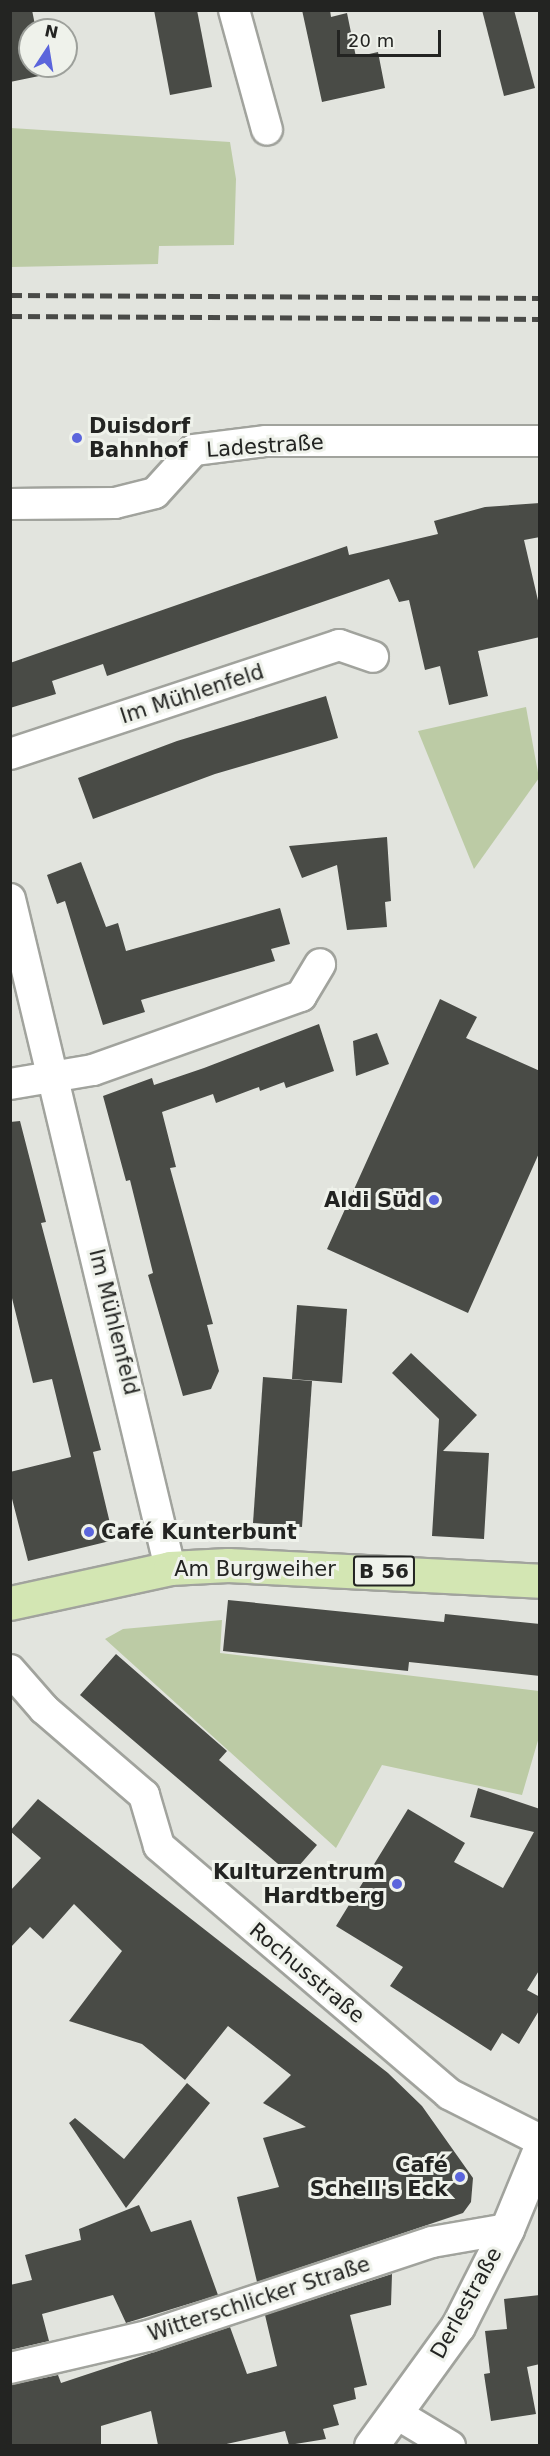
<!DOCTYPE html>
<html>
<head>
<meta charset="utf-8">
<style>
  body { margin:0 }
  #map { position:relative; width:550px; height:2456px; overflow:hidden; background:#e2e4de; font-family:"DejaVu Sans",sans-serif }
  div>[style] { position:absolute }
  .green>* { inset:0; background:#bccba5 }
  .building>* { inset:0; background:#494b46 }
  .roads { filter:drop-shadow(2px 0 #a1a39d) drop-shadow(-2px 0 #a1a39d) drop-shadow(0 2px #a1a39d) drop-shadow(0 -2px #a1a39d) }
  .minor>* { height:30px; margin:-15px; padding:0 15px; transform-origin:15px; border-radius:15px; background:#fff }
  .tertiary>* { height:33px; margin:-16.5px; padding:0 16.5px; transform-origin:16.5px; border-radius:16.5px; background:#fff }
  .primary>* { height:33px; margin:-16.5px; padding:0 16.5px; transform-origin:16.5px; border-radius:16.5px; background:#d3e6b3 }
  .rail>* { height:4.5px; margin-top:-2.25px; transform-origin:0; background:repeating-linear-gradient(90deg,#494a47 0 12px,transparent 0 18px) }
  .dots>* { width:16px; height:16px; translate:-50% -50%; box-sizing:border-box; border:3px solid #eff2eb; border-radius:50% }
  span { translate:-50% -50%; white-space:nowrap; text-align:center; line-height:1.15; -webkit-text-stroke:6px #eff2eb; paint-order:stroke }
  .shield-label span { padding:2px 4px; background:#eff2eb; border:2px solid; border-radius:4px; -webkit-text-stroke-width:0 }
  .shield-label { font-size:20px; color:#232422; font-weight:700 }
  .poi-label { font-size:21px; color:#232422; font-weight:700 }
  .left { translate:0 -50%; text-align:left }
  .right { translate:-100% -50%; text-align:right }
  .street-label { font-size:21px; color:#232422 }
  .frame { position:absolute; inset:0; border:12px solid #232422; pointer-events:none }
  .north { position:absolute; left:18px; top:18px; width:60px; height:60px; box-sizing:border-box; background:#eff2eb; border:2px solid #9da09b; border-radius:50%; rotate:12deg; font-size:16px; font-weight:700; line-height:24px; text-align:center; color:#232422 }
  .north::after { content:''; display:block; margin:auto; width:21px; height:27px; background:#5b65dc; clip-path:polygon(50% 0,100% 100%,50% 72%,0 100%) }
  .scale { position:absolute; left:337px; top:30px; width:104px; height:27px; box-sizing:border-box; border:3px solid #232422; border-top:0; padding-left:8px; font-size:18px; line-height:21px; white-space:nowrap; color:#232422; -webkit-text-stroke:4px #eff2eb; paint-order:stroke }
</style>
</head>
<body>
<div id="map">
  <div class="green">
    <div style="clip-path:polygon(11px 128px,230px 142px,236px 179px,234px 245px,159px 246px,158px 264px,11px 267px)"></div>
    <div style="clip-path:polygon(526px 707px,539px 778px,474px 869px,418px 731px)"></div>
    <div style="clip-path:polygon(222px 1620px,220px 1653px,539px 1691px,539px 1737px,522px 1795px,382px 1765px,336px 1848px,105px 1639px,123px 1629px)"></div>
  </div>
  <div class="building">
    <div style="clip-path:polygon(10px 10px,32px 10px,36px 30px,30px 30px,30px 66px,43px 66px,44px 75px,10px 82px)"></div>
    <div style="clip-path:polygon(154px 10px,197px 10px,212px 87px,170px 95px)"></div>
    <div style="clip-path:polygon(302px 10px,330px 10px,331px 17px,347px 13px,356px 57px,378px 52px,385px 88px,322px 102px)"></div>
    <div style="clip-path:polygon(482px 10px,514px 10px,535px 88px,504px 96px)"></div>
    <div style="clip-path:polygon(540px 503px,540px 537px,524px 540px,540px 609px,540px 637px,478px 651px,488px 696px,449px 705px,440px 666px,425px 670px,409px 600px,399px 602px,389px 579px,107px 676px,103px 664px,52px 681px,56px 694px,10px 708px,10px 663px,347px 546px,349px 555px,438px 534px,434px 521px,485px 507px)"></div>
    <div style="clip-path:polygon(326px 696px,338px 738px,215px 774px,93px 819px,78px 778px,177px 741px)"></div>
    <div style="clip-path:polygon(387px 837px,391px 901px,385px 902px,387px 927px,347px 930px,337px 865px,302px 878px,289px 846px)"></div>
    <div style="clip-path:polygon(81px 862px,106px 927px,118px 923px,126px 951px,280px 908px,290px 944px,271px 949px,275px 961px,141px 1000px,145px 1012px,103px 1025px,65px 901px,57px 904px,47px 875px)"></div>
    <div style="clip-path:polygon(440px 999px,477px 1017px,466px 1038px,540px 1071px,540px 1151px,468px 1313px,327px 1249px)"></div>
    <div style="clip-path:polygon(319px 1024px,334px 1071px,286px 1088px,284px 1082px,260px 1091px,259px 1087px,216px 1103px,213px 1094px,162px 1112px,176px 1167px,170px 1168px,213px 1324px,207px 1325px,219px 1371px,211px 1389px,183px 1396px,148px 1275px,153px 1273px,130px 1180px,126px 1181px,103px 1096px,152px 1078px,154px 1085px,204px 1068px)"></div>
    <div style="clip-path:polygon(377px 1033px,389px 1064px,356px 1076px,353px 1041px)"></div>
    <div style="clip-path:polygon(20px 1121px,46px 1222px,41px 1223px,101px 1450px,93px 1452px,114px 1540px,28px 1561px,10px 1491px,10px 1472px,71px 1457px,52px 1379px,33px 1383px,10px 1290px,10px 1122px)"></div>
    <div style="clip-path:polygon(297px 1305px,347px 1309px,342px 1383px,292px 1379px)"></div>
    <div style="clip-path:polygon(411px 1353px,477px 1415px,443px 1451px,489px 1453px,484px 1539px,432px 1536px,439px 1419px,392px 1373px)"></div>
    <div style="clip-path:polygon(263px 1377px,312px 1381px,302px 1527px,253px 1523px)"></div>
    <div style="clip-path:polygon(228px 1600px,444px 1622px,445px 1614px,540px 1624px,540px 1676px,409px 1662px,408px 1671px,223px 1651px)"></div>
    <div style="clip-path:polygon(116px 1654px,227px 1751px,219px 1760px,317px 1845px,291px 1875px,80px 1695px)"></div>
    <div style="clip-path:polygon(478px 1788px,540px 1809px,540px 1969px,527px 1990px,540px 1997px,540px 2009px,519px 2044px,502px 2033px,491px 2051px,390px 1986px,403px 1967px,336px 1926px,408px 1809px,465px 1843px,454px 1862px,503px 1888px,534px 1832px,470px 1817px)"></div>
    <div style="clip-path:polygon(38px 1799px,388px 2073px,422px 2106px,473px 2178px,471px 2202px,463px 2213px,257px 2282px,237px 2197px,279px 2187px,263px 2138px,306px 2127px,263px 2103px,291px 2075px,228px 2026px,185px 2080px,142px 2044px,69px 2021px,122px 1951px,74px 1904px,43px 1939px,30px 1927px,10px 1948px,10px 1891px,41px 1858px,10px 1831px)"></div>
    <div style="clip-path:polygon(187px 2083px,210px 2103px,126px 2208px,69px 2123px,75px 2118px,124px 2159px)"></div>
    <div style="clip-path:polygon(139px 2205px,151px 2232px,191px 2220px,218px 2295px,126px 2323px,113px 2295px,42px 2314px,49px 2341px,10px 2350px,10px 2285px,32px 2280px,25px 2255px,81px 2240px,79px 2229px)"></div>
    <div style="clip-path:polygon(392px 2274px,391px 2305px,350px 2315px,367px 2385px,354px 2388px,356px 2399px,333px 2405px,339px 2425px,323px 2429px,326px 2439px,289px 2445px,285px 2431px,222px 2445px,158px 2445px,151px 2411px,101px 2426px,101px 2445px,10px 2445px,10px 2385px,58px 2375px,61px 2383px,230px 2327px,247px 2374px,277px 2366px,265px 2315px)"></div>
    <div style="clip-path:polygon(540px 2295px,540px 2364px,527px 2367px,536px 2414px,491px 2421px,484px 2374px,490px 2373px,485px 2331px,507px 2329px,504px 2299px)"></div>
  </div>
  <div class="roads">
    <div class="minor">
      <div style="left:234px;top:10px;width:124px;rotate:74.6deg"></div>
      <div style="left:10px;top:504px;width:105px;rotate:-0.5deg"></div>
      <div style="left:115px;top:503px;width:41px;rotate:-14deg"></div>
      <div style="left:155px;top:493px;width:58px;rotate:-47.8deg"></div>
      <div style="left:194px;top:450px;width:73px;rotate:-7.1deg"></div>
      <div style="left:266px;top:441px;width:274px"></div>
      <div style="left:10px;top:754px;width:347px;rotate:-18.3deg"></div>
      <div style="left:339px;top:645px;width:36px;rotate:19deg"></div>
      <div style="left:10px;top:899px;width:688px;rotate:76.55deg"></div>
      <div style="left:10px;top:1084px;width:84px;rotate:-9.6deg"></div>
      <div style="left:93px;top:1070px;width:221px;rotate:-19.6deg"></div>
      <div style="left:301px;top:996px;width:37px;rotate:-59deg"></div>
      <div style="left:10px;top:1670px;width:52px;rotate:48.9deg"></div>
      <div style="left:44px;top:1709px;width:132px;rotate:40.7deg"></div>
      <div style="left:144px;top:1795px;width:53px;rotate:73.6deg"></div>
      <div style="left:159px;top:1846px;width:382px;rotate:40.5deg"></div>
      <div style="left:449px;top:2094px;width:102px;rotate:26.8deg"></div>
      <div style="left:10px;top:2368px;width:142px;rotate:-13.1deg"></div>
      <div style="left:148px;top:2336px;width:299px;rotate:-18.3deg"></div>
      <div style="left:432px;top:2242px;width:76px;rotate:-9.8deg"></div>
      <div style="left:397px;top:2414px;width:62px;rotate:31.1deg"></div>
    </div>
    <div class="tertiary">
      <div style="left:371px;top:2446px;width:148px;rotate:-54.1deg"></div>
      <div style="left:458px;top:2326px;width:109px;rotate:-63.2deg"></div>
      <div style="left:507px;top:2229px;width:87px;rotate:-67.6deg"></div>
    </div>
    <div class="primary">
      <div style="left:10px;top:1603px;width:164px;rotate:-12.3deg"></div>
      <div style="left:170px;top:1568px;width:58px;rotate:-3deg"></div>
      <div style="left:228px;top:1565px;width:312px;rotate:2.9deg"></div>
    </div>
  </div>
  <div class="rail">
    <div style="left:10px;top:295px;width:530px;rotate:0.32deg"></div>
    <div style="left:10px;top:316px;width:530px;rotate:0.32deg"></div>
  </div>
  <div class="dots">
    <div style="left:77px;top:438px;background:#5b65dc"></div>
    <div style="left:434px;top:1200px;background:#5b65dc"></div>
    <div style="left:89px;top:1532px;background:#5b65dc"></div>
    <div style="left:397px;top:1884px;background:#5b65dc"></div>
    <div style="left:460px;top:2177px;background:#5b65dc"></div>
  </div>
  <div class="shield-label">
    <span style="left:384px;top:1571px">B 56</span>
  </div>
  <div class="poi-label">
    <span class="left" style="left:89px;top:438px">Duisdorf<br>Bahnhof</span>
    <span class="right" style="left:422px;top:1200px">Aldi Süd</span>
    <span class="left" style="left:101px;top:1532px">Café Kunterbunt</span>
    <span class="right" style="left:385px;top:1884px">Kulturzentrum<br>Hardtberg</span>
    <span class="right" style="left:448px;top:2177px">Café<br>Schell's Eck</span>
  </div>
  <div class="street-label">
    <span style="left:265px;top:446px;rotate:-4deg">Ladestraße</span>
    <span style="left:192px;top:694px;rotate:-18deg">Im Mühlenfeld</span>
    <span style="left:114px;top:1322px;rotate:76deg">Im Mühlenfeld</span>
    <span style="left:255px;top:1569px">Am Burgweiher</span>
    <span style="left:307px;top:1973px;rotate:40deg">Rochusstraße</span>
    <span style="left:259px;top:2299px;rotate:-18deg">Witterschlicker Straße</span>
    <span style="left:466px;top:2303px;rotate:-61deg">Derlestraße</span>
  </div>
  <div class="frame"></div>
  <div class="north">N</div>
  <div class="scale">20 m</div>
</div>
</body>
</html>
